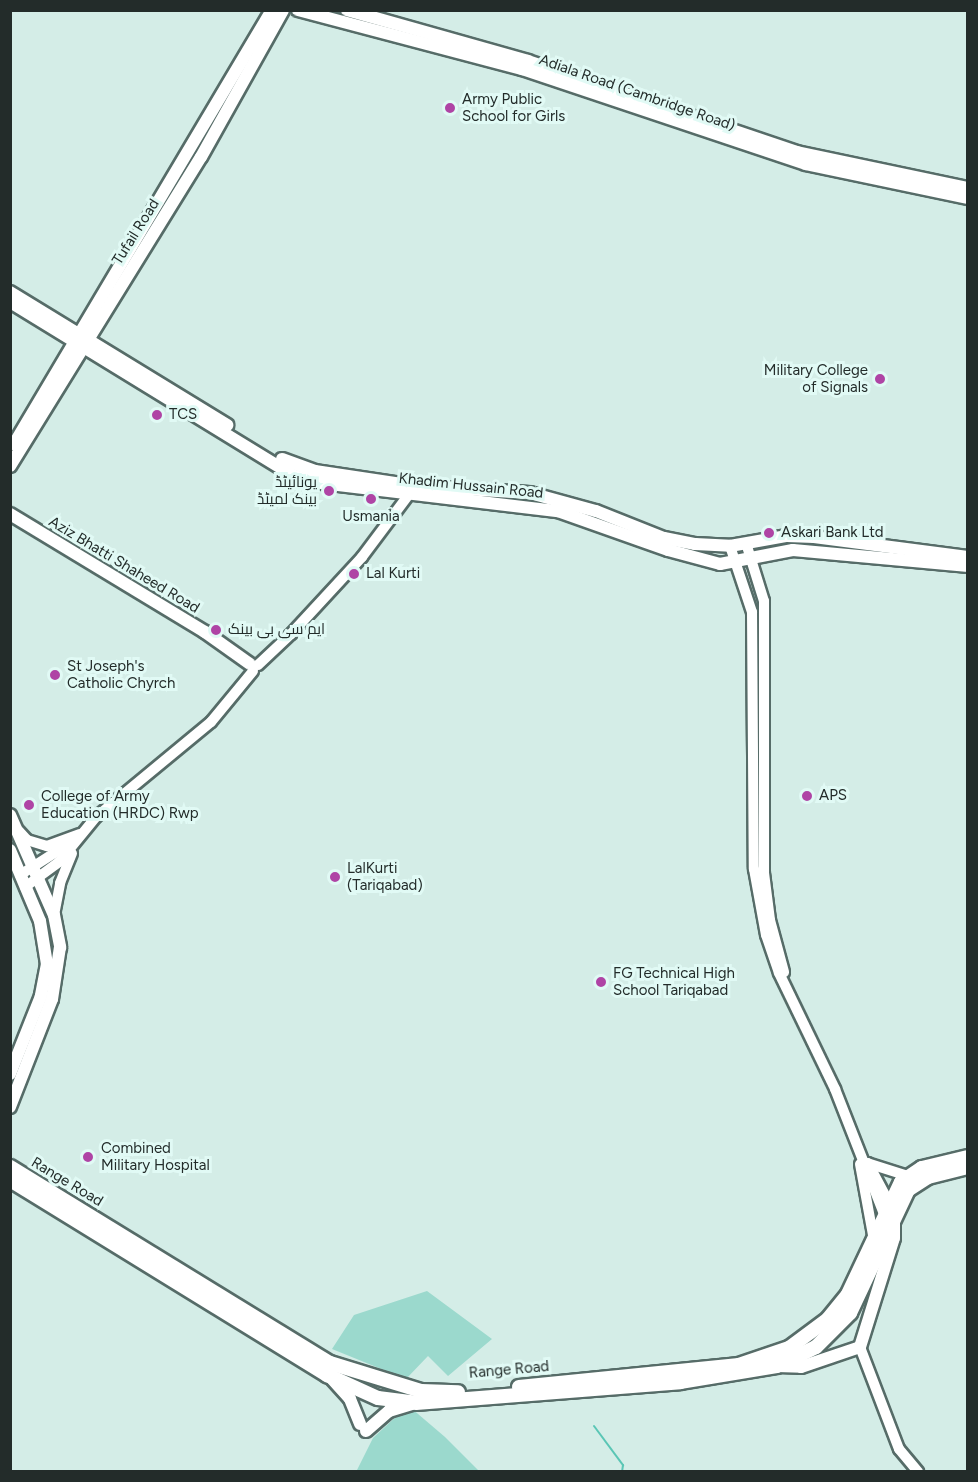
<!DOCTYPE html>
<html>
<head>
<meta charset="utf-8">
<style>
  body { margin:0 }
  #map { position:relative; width:978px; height:1482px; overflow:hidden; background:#d4ede7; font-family:Figtree,Cairo,sans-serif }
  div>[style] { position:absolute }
  .green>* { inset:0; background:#9bd9cd }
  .stream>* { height:2px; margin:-1px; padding:0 1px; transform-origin:1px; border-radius:1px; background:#5ac6b5 }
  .roads { filter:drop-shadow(2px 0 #566c68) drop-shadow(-2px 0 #566c68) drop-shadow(0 2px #566c68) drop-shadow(0 -2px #566c68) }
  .tertiary>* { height:10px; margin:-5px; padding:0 5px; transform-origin:5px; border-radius:5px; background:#fff }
  .secondary>* { height:12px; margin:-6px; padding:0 6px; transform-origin:6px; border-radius:6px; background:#fff }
  .primary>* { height:14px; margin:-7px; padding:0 7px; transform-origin:7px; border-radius:7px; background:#fff }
  .dots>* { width:16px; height:16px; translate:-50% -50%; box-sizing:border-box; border:3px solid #e1faf5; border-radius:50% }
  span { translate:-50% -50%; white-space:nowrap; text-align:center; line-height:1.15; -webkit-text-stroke:6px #e1faf5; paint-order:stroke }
  .street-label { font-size:15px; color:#232c2a }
  .poi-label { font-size:15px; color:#232c2a }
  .left { translate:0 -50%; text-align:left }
  .right { translate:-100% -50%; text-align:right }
  .frame { position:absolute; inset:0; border:12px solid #232c2a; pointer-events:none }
</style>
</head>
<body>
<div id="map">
  <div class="green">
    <div style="clip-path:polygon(427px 1291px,492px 1339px,448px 1376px,428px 1356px,406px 1379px,332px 1349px,354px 1315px)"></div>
    <div style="clip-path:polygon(411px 1408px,445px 1437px,479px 1471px,356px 1472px,373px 1438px,400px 1413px)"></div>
  </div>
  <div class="stream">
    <div style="left:594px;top:1426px;width:49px;rotate:53.4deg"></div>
    <div style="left:623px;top:1465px;width:7px;rotate:98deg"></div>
  </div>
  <div class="roads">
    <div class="tertiary">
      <div style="left:746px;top:543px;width:61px;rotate:72.8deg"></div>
      <div style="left:764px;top:601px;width:272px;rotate:90deg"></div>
      <div style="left:764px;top:873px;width:47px;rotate:82.7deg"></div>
      <div style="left:770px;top:920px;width:54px;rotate:74.9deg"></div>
      <div style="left:730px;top:546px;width:70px;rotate:71.6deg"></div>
      <div style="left:752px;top:612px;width:257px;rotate:89.6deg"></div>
      <div style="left:754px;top:869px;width:67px;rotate:79.7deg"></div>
      <div style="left:766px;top:935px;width:40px;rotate:71.1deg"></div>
      <div style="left:779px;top:973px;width:129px;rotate:64.2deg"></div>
      <div style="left:835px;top:1089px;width:140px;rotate:68.6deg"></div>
      <div style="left:258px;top:665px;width:45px;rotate:-43.2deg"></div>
      <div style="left:291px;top:634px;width:105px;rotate:-47.3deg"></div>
      <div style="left:362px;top:557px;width:85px;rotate:-53.1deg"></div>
      <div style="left:19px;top:831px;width:12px;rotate:48deg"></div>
      <div style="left:27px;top:840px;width:21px;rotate:17deg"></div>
      <div style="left:47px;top:846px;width:35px;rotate:-20deg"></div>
      <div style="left:20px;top:875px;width:56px;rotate:-32.6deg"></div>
      <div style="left:25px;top:887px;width:42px;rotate:-36.3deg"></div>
      <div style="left:59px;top:862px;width:58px;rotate:-50.6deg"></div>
      <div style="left:96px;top:817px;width:149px;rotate:-39.6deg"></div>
      <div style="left:211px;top:722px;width:66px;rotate:-50.5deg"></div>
      <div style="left:54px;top:915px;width:33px;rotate:-79deg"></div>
      <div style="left:60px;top:883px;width:32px;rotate:-68deg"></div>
      <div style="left:867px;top:1163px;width:43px;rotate:17.6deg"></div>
      <div style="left:868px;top:1163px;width:51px;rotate:61.9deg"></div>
      <div style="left:860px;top:1164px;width:77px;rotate:79.6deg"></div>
      <div style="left:860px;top:1347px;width:109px;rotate:69.1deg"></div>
      <div style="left:899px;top:1449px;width:30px;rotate:50deg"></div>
    </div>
    <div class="secondary">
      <div style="left:298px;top:10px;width:232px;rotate:14.8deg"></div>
      <div style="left:522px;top:69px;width:299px;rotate:18.5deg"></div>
      <div style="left:806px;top:164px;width:166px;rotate:11.9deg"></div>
      <div style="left:347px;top:10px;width:188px;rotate:15.7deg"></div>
      <div style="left:528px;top:61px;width:284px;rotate:18.7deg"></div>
      <div style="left:797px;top:152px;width:175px;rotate:11.9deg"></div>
      <div style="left:10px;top:292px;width:255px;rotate:31.5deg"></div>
      <div style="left:10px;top:302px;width:331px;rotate:31.5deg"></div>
      <div style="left:292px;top:475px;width:22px;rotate:18deg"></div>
      <div style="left:313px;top:482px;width:247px;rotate:6.8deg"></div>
      <div style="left:558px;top:511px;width:117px;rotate:19.5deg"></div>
      <div style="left:668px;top:550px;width:54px;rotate:15.1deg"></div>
      <div style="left:720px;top:564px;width:74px;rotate:-10.9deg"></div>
      <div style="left:793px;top:550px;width:176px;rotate:5.2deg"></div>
      <div style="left:14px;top:444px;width:505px;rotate:-59.27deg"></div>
      <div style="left:282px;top:459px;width:35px;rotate:20deg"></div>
      <div style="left:315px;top:471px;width:101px;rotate:8.5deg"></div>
      <div style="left:415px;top:486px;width:115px;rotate:3.5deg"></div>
      <div style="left:530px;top:493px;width:68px;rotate:15.3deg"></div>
      <div style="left:596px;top:511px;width:73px;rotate:21.7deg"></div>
      <div style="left:664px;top:538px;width:32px;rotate:11deg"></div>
      <div style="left:695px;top:544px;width:35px;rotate:3deg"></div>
      <div style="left:730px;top:546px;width:58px;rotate:-10deg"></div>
      <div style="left:787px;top:536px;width:27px;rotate:2deg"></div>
      <div style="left:814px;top:537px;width:155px;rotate:7.4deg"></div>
      <div style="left:10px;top:466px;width:363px;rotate:-58.3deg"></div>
      <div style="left:201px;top:157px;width:168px;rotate:-60.8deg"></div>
      <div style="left:10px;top:514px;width:228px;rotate:31.2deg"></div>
      <div style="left:205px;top:632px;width:55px;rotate:35.4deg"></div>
      <div style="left:10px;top:815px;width:109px;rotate:66.3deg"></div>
      <div style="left:54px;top:915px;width:33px;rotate:79deg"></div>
      <div style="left:60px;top:947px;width:53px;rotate:98.7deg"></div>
      <div style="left:52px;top:999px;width:116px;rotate:111.3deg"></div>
      <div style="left:10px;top:850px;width:77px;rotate:67.1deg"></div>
      <div style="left:40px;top:921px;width:44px;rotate:80.8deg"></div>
      <div style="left:47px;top:964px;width:33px;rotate:101deg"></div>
      <div style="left:41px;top:996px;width:84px;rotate:111.7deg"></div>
      <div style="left:777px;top:1366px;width:24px;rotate:2deg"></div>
      <div style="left:801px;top:1367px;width:62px;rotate:-18.7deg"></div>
      <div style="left:860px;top:1347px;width:114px;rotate:-72.7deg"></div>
      <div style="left:894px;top:1238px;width:18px;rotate:-90deg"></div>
      <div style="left:333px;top:1380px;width:25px;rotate:48deg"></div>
      <div style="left:350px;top:1399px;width:27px;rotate:68deg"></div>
      <div style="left:366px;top:1431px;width:30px;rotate:-41deg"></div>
      <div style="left:389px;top:1411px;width:24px;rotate:-17deg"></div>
    </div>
    <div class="primary">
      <div style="left:10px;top:1167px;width:375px;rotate:31.5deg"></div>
      <div style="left:330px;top:1363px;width:95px;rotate:17.1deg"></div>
      <div style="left:421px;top:1391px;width:37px;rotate:2deg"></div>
      <div style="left:10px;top:1180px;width:372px;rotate:31.6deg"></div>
      <div style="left:327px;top:1375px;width:56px;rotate:24.3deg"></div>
      <div style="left:378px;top:1398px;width:38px;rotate:7deg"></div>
      <div style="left:416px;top:1403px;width:265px;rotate:-4.5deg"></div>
      <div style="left:680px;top:1382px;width:98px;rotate:-9.4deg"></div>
      <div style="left:777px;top:1366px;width:43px;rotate:-26deg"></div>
      <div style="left:816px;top:1347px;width:48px;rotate:-45deg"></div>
      <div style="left:850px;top:1313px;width:136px;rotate:-64.8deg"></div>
      <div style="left:908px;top:1190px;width:24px;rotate:-33deg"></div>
      <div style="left:928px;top:1177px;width:41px;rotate:-14deg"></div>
      <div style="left:519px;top:1387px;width:221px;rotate:-5.7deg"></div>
      <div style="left:739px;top:1365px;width:53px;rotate:-18.8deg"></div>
      <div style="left:789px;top:1348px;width:49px;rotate:-36.6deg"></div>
      <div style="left:828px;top:1319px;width:32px;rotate:-51deg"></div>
      <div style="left:848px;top:1294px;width:124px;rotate:-64.7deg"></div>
      <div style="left:901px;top:1182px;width:25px;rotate:-34deg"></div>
      <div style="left:922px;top:1168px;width:47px;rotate:-13.4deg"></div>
    </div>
  </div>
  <div class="dots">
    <div style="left:450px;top:108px;background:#af44a5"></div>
    <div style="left:880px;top:379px;background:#af44a5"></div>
    <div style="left:157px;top:415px;background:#af44a5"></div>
    <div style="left:329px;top:491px;background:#af44a5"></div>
    <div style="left:371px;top:499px;background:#af44a5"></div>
    <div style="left:769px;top:533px;background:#af44a5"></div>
    <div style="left:354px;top:574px;background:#af44a5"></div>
    <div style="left:216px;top:630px;background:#af44a5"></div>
    <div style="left:55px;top:675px;background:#af44a5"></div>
    <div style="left:807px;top:796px;background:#af44a5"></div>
    <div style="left:29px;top:805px;background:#af44a5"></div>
    <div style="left:335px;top:877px;background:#af44a5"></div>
    <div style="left:601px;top:982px;background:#af44a5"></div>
    <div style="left:88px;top:1157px;background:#af44a5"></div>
  </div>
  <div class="street-label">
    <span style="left:637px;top:93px;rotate:19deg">Adiala Road (Cambridge Road)</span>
    <span style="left:136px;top:232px;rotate:-58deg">Tufail Road</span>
    <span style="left:471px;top:486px;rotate:6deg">Khadim Hussain Road</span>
    <span style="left:124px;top:565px;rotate:31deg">Aziz Bhatti Shaheed Road</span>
    <span style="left:67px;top:1182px;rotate:31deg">Range Road</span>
    <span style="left:509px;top:1370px;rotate:-5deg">Range Road</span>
  </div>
  <div class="poi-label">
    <span class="left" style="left:462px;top:108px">Army Public<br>School for Girls</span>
    <span class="right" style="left:868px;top:379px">Military College<br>of Signals</span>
    <span class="left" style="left:169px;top:415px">TCS</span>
    <span class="right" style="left:317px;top:491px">یونائیٹڈ<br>بینک لمیٹڈ</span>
    <span style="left:371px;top:517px">Usmania</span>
    <span class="left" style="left:781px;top:533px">Askari Bank Ltd</span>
    <span class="left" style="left:366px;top:574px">Lal Kurti</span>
    <span class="left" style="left:228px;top:630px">ایم سی بی بینک</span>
    <span class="left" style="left:67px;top:675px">St Joseph's<br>Catholic Chyrch</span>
    <span class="left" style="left:41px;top:805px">College of Army<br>Education (HRDC) Rwp</span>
    <span class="left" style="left:819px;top:796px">APS</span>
    <span class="left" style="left:347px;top:877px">LalKurti<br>(Tariqabad)</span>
    <span class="left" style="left:613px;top:982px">FG Technical High<br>School Tariqabad</span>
    <span class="left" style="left:101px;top:1157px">Combined<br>Military Hospital</span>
  </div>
  <div class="frame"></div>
</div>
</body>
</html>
